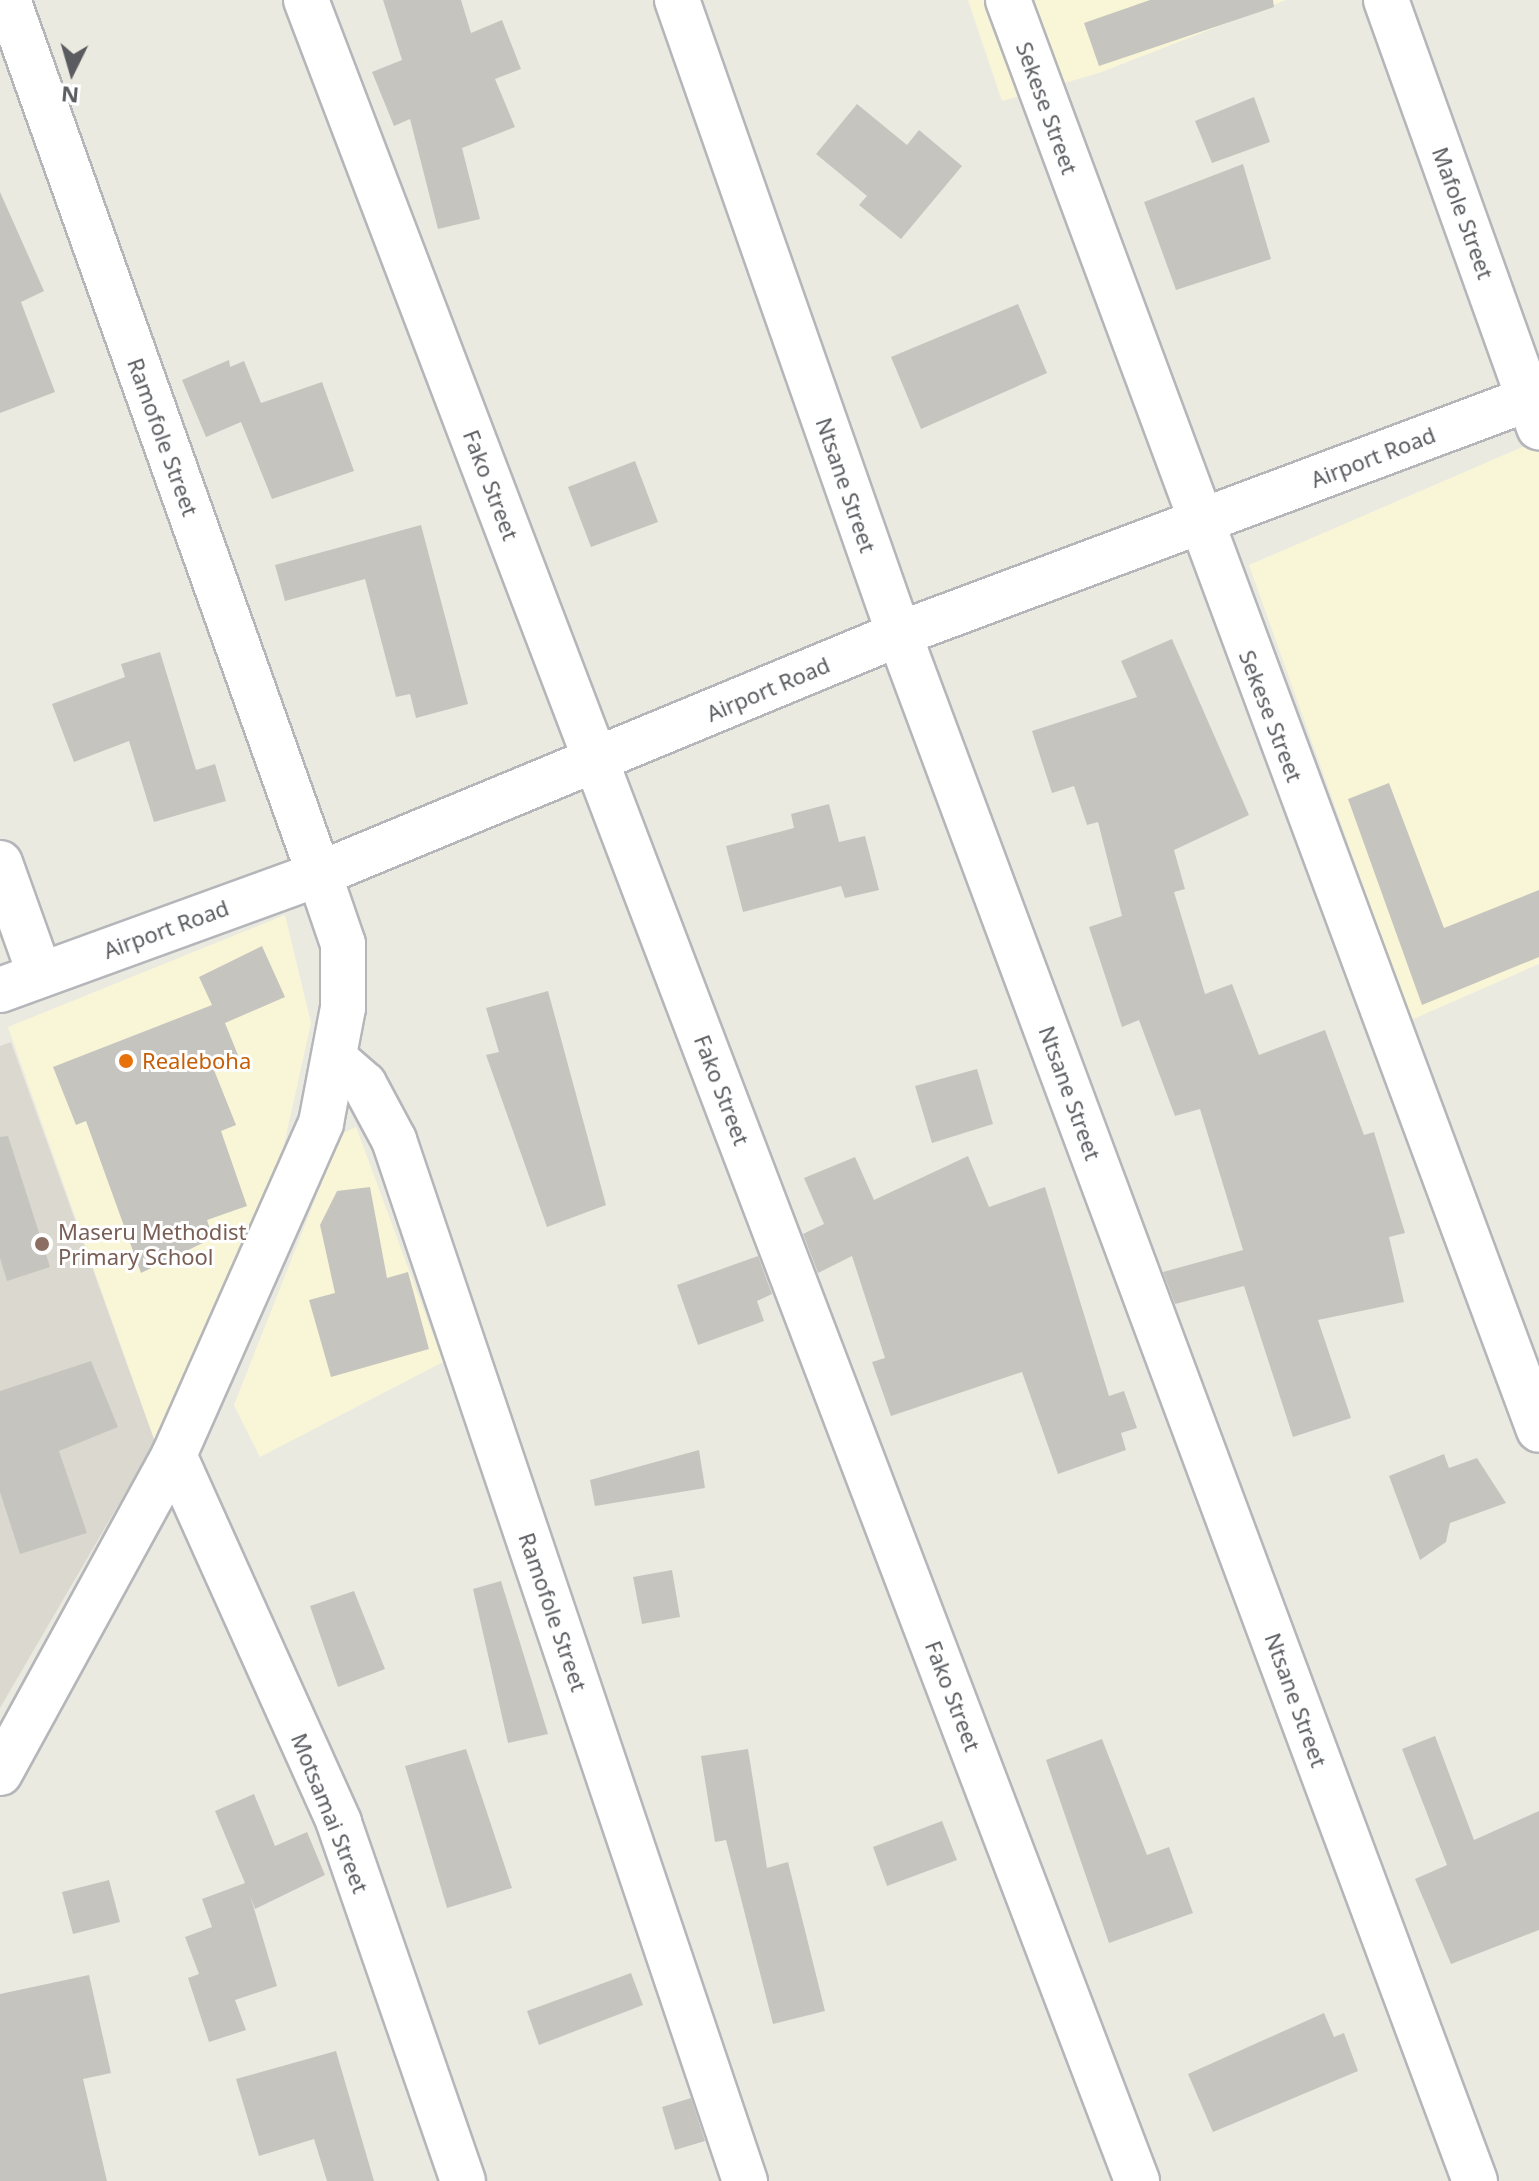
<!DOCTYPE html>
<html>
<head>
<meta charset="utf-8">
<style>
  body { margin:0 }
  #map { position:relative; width:1539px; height:2181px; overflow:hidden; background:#ebeae1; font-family:"Noto Sans",sans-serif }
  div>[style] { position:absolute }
  .commercial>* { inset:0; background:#f9f6d8 }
  .education>* { inset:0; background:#dbd9cf }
  .building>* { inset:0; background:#c6c4be }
  .roads { filter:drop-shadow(2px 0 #b4b6ba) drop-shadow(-2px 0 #b4b6ba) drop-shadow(0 2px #b4b6ba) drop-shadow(0 -2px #b4b6ba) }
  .street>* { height:44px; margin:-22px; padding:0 22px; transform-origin:22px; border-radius:22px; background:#fff }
  .secondary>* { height:44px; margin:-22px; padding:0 22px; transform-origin:22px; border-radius:22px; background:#fff }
  .dots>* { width:22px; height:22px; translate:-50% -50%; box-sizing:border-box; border:4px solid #fff; border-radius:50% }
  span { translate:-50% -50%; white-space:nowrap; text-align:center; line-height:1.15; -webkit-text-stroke:6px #fff; paint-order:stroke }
  .street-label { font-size:22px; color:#5a5c60 }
  .food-label { font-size:22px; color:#c56008 }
  .left { translate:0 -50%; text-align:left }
  .education-label { font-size:22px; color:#785e54 }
  .north { position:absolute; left:32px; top:32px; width:80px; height:80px; -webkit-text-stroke:6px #fff; paint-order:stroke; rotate:185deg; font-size:22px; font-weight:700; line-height:32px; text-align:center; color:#5a5c60 }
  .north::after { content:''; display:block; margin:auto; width:28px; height:36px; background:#5a5c60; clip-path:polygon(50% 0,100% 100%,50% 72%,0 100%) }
</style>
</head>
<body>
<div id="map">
  <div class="commercial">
    <div style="clip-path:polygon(968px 0,1286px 0,1099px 73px,1002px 101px)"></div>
    <div style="clip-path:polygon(1539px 440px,1539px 964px,1411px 1020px,1249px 565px)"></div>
    <div style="clip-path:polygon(285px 915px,311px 1023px,276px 1181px,155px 1442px,8px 1027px)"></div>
    <div style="clip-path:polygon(356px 1127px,443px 1362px,260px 1457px,234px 1405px,341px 1134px)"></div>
  </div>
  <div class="education">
    <div style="clip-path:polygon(11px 1042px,155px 1442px,0 1708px,0 1046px)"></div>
  </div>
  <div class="building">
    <div style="clip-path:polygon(383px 0,461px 0,471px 33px,502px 20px,521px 69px,495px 79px,515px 127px,462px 148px,480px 219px,438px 229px,410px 119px,394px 126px,372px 72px,402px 60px)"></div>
    <div style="clip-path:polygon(1150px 0,1273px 0,1274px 7px,1099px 66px,1084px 23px)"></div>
    <div style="clip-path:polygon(1254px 97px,1270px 142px,1212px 163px,1195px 121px)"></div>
    <div style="clip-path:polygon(857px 104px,907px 145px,919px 130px,962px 166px,901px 239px,859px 205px,867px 196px,816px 154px)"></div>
    <div style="clip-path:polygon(1243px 164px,1271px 259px,1176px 290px,1144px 202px)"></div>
    <div style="clip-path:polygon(0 192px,44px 291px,21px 302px,55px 392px,0 413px)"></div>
    <div style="clip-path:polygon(1018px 304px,1047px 373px,921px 429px,891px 357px)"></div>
    <div style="clip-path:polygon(229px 360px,230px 367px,244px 361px,261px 403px,322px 382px,354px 471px,272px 499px,241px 422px,206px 437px,182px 380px)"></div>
    <div style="clip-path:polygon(635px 461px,658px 522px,591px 547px,568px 487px)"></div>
    <div style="clip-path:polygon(421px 525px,468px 704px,416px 718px,410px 694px,396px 697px,365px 579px,285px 601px,275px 565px)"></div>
    <div style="clip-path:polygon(1172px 639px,1249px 815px,1174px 850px,1185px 889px,1174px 892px,1205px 994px,1232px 984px,1259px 1055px,1325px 1030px,1364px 1135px,1374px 1132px,1405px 1233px,1389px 1237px,1404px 1302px,1318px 1320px,1351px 1418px,1293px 1437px,1244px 1286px,1175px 1304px,1163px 1272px,1243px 1250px,1200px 1109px,1175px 1116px,1139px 1020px,1122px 1027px,1089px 927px,1122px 916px,1098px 822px,1087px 825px,1074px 786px,1052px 793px,1032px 731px,1137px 697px,1121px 661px)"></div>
    <div style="clip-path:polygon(160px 652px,196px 770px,215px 764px,226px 801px,154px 822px,129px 741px,74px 762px,52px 704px,125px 677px,121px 664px)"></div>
    <div style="clip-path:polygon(1389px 783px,1444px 928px,1539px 890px,1539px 957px,1422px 1005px,1348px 799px)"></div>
    <div style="clip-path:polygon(829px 804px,839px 842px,865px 836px,879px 890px,845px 898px,841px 886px,743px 912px,726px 846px,794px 828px,791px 814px)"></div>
    <div style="clip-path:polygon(262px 946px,285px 997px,225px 1023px,240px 1060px,214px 1070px,236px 1125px,221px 1131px,247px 1206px,207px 1220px,213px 1238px,141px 1273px,86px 1121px,76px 1125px,53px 1067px,212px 1005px,199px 977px)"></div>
    <div style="clip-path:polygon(548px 991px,606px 1205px,547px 1227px,486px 1055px,499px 1052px,486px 1008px)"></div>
    <div style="clip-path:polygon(977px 1069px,993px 1124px,932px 1143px,915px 1086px)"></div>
    <div style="clip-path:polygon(8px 1136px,50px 1267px,7px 1281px,0 1258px,0 1137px)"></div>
    <div style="clip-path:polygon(968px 1156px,989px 1207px,1045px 1187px,1109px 1396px,1124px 1391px,1137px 1428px,1121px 1433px,1126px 1450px,1058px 1474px,1022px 1372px,891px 1416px,872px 1362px,885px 1358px,852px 1256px,818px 1273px,803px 1234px,824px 1224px,804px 1178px,855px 1157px,874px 1200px)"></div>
    <div style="clip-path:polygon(370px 1187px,387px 1278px,408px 1272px,429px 1349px,331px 1377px,309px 1300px,335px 1293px,320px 1225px,337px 1191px)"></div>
    <div style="clip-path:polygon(758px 1256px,772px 1294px,757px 1301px,764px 1321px,698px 1345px,677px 1285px)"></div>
    <div style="clip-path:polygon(91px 1361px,118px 1427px,59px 1451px,87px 1533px,20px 1554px,0 1492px,0 1391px)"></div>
    <div style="clip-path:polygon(699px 1450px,705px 1488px,595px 1506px,590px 1480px)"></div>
    <div style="clip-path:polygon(1444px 1454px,1449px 1468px,1477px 1458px,1506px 1503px,1450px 1523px,1446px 1542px,1420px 1560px,1389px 1476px)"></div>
    <div style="clip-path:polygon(672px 1570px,680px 1617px,642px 1624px,633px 1577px)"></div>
    <div style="clip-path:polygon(501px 1581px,548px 1734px,508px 1743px,473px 1589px)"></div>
    <div style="clip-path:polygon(354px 1591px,385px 1669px,338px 1687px,310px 1606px)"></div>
    <div style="clip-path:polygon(1435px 1736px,1474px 1840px,1539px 1811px,1539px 1930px,1451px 1964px,1415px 1879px,1447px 1865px,1402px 1749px)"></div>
    <div style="clip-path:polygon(1102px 1739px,1147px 1855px,1169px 1847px,1193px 1913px,1109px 1943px,1046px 1760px)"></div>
    <div style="clip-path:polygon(466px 1749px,512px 1888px,447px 1908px,405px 1766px)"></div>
    <div style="clip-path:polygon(748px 1749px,767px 1868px,788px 1862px,825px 2011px,773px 2024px,726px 1840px,715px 1842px,701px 1756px)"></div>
    <div style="clip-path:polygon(254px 1794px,275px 1846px,307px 1832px,325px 1875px,255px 1909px,250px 1895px,277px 1986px,235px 2000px,246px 2030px,209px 2042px,188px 1978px,199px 1974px,185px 1937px,212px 1927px,202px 1899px,245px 1883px,215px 1811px)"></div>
    <div style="clip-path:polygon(942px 1821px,957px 1860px,887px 1886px,873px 1847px)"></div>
    <div style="clip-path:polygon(109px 1880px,120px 1922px,73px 1934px,62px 1892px)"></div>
    <div style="clip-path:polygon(631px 1973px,643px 2005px,539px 2045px,527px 2011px)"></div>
    <div style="clip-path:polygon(89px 1975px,111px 2073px,83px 2079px,107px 2181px,0 2181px,0 1994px)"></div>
    <div style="clip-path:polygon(1324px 2013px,1334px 2037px,1344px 2033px,1358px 2071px,1213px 2132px,1188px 2074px)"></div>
    <div style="clip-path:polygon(336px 2051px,374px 2181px,327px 2181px,314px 2139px,259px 2156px,236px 2079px)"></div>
    <div style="clip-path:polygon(691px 2098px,705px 2141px,675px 2150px,662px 2107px)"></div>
  </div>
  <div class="roads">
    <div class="street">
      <div style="left:8px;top:0;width:928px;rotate:70.41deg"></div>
      <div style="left:306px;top:0;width:2334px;rotate:69.14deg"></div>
      <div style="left:677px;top:0;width:672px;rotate:70.7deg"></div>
      <div style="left:1008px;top:0;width:1525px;rotate:69.63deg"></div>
      <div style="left:1386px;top:0;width:454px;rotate:70.3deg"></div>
      <div style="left:0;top:863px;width:119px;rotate:70.3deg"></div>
      <div style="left:334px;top:1058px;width:40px;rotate:41deg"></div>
      <div style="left:364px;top:1084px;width:64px;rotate:61.8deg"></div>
      <div style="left:394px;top:1140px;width:1099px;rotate:71.37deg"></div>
      <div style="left:174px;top:1455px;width:403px;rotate:65.8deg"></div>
      <div style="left:339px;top:1823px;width:379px;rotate:70.9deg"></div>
    </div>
    <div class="secondary">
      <div style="left:899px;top:634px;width:1651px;rotate:69.58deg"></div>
      <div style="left:0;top:990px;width:339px;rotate:-20deg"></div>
      <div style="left:319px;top:874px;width:628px;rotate:-22.48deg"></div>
      <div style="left:899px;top:634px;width:683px;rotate:-20.48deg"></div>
      <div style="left:0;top:1773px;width:362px;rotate:-61.3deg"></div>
      <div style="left:174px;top:1455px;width:363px;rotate:-66.1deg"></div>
      <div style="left:321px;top:1123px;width:117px;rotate:-79.2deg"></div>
      <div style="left:343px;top:1008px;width:64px;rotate:-90deg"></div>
      <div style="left:343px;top:944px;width:74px;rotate:-108.9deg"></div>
    </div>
  </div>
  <div class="dots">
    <div style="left:126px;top:1061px;background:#e8710a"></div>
    <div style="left:42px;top:1244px;background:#8d6e63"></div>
  </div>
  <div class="street-label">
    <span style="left:1047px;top:108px;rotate:70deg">Sekese Street</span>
    <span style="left:1463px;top:213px;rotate:70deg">Mafole Street</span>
    <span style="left:163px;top:437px;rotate:70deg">Ramofole Street</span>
    <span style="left:1373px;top:457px;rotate:-21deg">Airport Road</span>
    <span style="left:491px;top:485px;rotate:69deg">Fako Street</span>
    <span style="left:846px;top:485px;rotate:71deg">Ntsane Street</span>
    <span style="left:768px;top:689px;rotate:-23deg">Airport Road</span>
    <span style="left:1271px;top:716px;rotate:69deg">Sekese Street</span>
    <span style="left:166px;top:929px;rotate:-20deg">Airport Road</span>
    <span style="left:722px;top:1090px;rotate:69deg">Fako Street</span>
    <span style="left:1070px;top:1093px;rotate:70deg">Ntsane Street</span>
    <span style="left:553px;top:1612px;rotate:71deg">Ramofole Street</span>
    <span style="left:953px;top:1696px;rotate:69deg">Fako Street</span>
    <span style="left:1296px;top:1700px;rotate:70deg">Ntsane Street</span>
    <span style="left:330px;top:1813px;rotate:68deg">Motsamai Street</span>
  </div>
  <div class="food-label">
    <span class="left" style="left:142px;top:1061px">Realeboha</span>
  </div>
  <div class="education-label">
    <span class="left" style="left:58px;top:1244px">Maseru Methodist<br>Primary School</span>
  </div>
  <div class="north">N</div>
</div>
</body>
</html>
